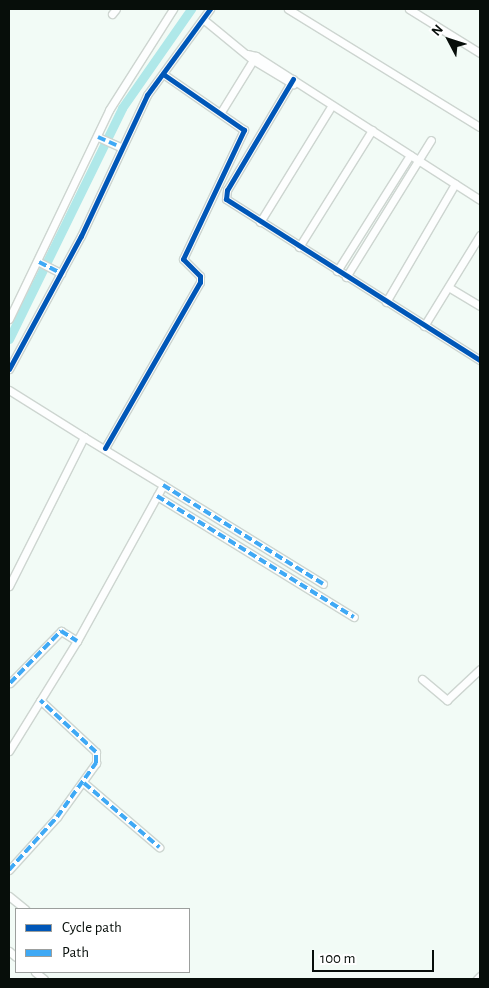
<!DOCTYPE html>
<html>
<head>
<meta charset="utf-8">
<style>
  body { margin:0 }
  #map { position:relative; width:489px; height:988px; overflow:hidden; background:#f2fbf6; font-family:"Alegreya Sans",sans-serif }
  div>[style] { position:absolute }
  .canal>* { height:9px; margin:-4.5px; padding:0 4.5px; transform-origin:4.5px; border-radius:4.5px; background:#afe8e9 }
  .roads { filter:drop-shadow(1px 0 #cdd5d0) drop-shadow(-1px 0 #cdd5d0) drop-shadow(0 1px #cdd5d0) drop-shadow(0 -1px #cdd5d0) }
  .minor>* { height:7px; margin:-3.5px; padding:0 3.5px; transform-origin:3.5px; border-radius:3.5px; background:#fdfefe }
  .quiet>* { height:4px; margin-top:-2px; transform-origin:0; background:repeating-linear-gradient(90deg,#3fa9f5 0 8px,transparent 0 12px) }
  .cycleway>* { height:5px; margin:-2.5px; padding:0 2.5px; transform-origin:2.5px; border-radius:2.5px; background:#0057b8 }
  span { translate:-50% -50%; white-space:nowrap; text-align:center; line-height:1.15; -webkit-text-stroke:4px #fff; paint-order:stroke }
  .frame { position:absolute; inset:0; border:10px solid #070e0a; pointer-events:none }
  .legend { position:absolute; left:15px; top:908px; width:175px; height:65px; box-sizing:border-box; background:#fff; border:1px solid #9c9f9d; margin:0; padding:6px 9px; list-style:none; font-size:15px; color:#070e0a }
  .legend li { display:flex; align-items:center; gap:10px; height:25px }
  .legend b { width:25px; border:1px solid #9c9f9d }
  .north { position:absolute; left:424px; top:15px; width:50px; height:50px; -webkit-text-stroke:4px #fff; paint-order:stroke; rotate:310deg; font-size:14px; font-weight:700; line-height:20px; text-align:center; color:#070e0a }
  .north::after { content:''; display:block; margin:auto; width:18px; height:22px; background:#070e0a; clip-path:polygon(50% 0,100% 100%,50% 72%,0 100%) }
  .scale { position:absolute; left:312px; top:950px; width:122px; height:22px; box-sizing:border-box; border:2px solid #070e0a; border-top:0; padding-left:6px; font-size:15px; line-height:18px; white-space:nowrap; color:#070e0a; -webkit-text-stroke:4px #fff; paint-order:stroke }
</style>
</head>
<body>
<div id="map">
  <div class="canal">
    <div style="left:9px;top:339px;width:257px;rotate:-63.9deg"></div>
    <div style="left:122px;top:108px;width:121px;rotate:-55.1deg"></div>
  </div>
  <div class="roads">
    <div class="minor">
      <div style="left:288px;top:9px;width:225px;rotate:31.6deg"></div>
      <div style="left:409px;top:9px;width:84px;rotate:31.8deg"></div>
      <div style="left:112px;top:14px;width:6px;rotate:-51deg"></div>
      <div style="left:203px;top:19px;width:65px;rotate:39.4deg"></div>
      <div style="left:253px;top:60px;width:47px;rotate:31deg"></div>
      <div style="left:247px;top:54px;width:9px;rotate:13deg"></div>
      <div style="left:256px;top:56px;width:266px;rotate:32.7deg"></div>
      <div style="left:293px;top:79px;width:129px;rotate:120.7deg"></div>
      <div style="left:227px;top:190px;width:9px;rotate:96deg"></div>
      <div style="left:226px;top:199px;width:301px;rotate:32.4deg"></div>
      <div style="left:221px;top:112px;width:65px;rotate:-58.3deg"></div>
      <div style="left:98px;top:137px;width:24px;rotate:24deg"></div>
      <div style="left:260px;top:222px;width:137px;rotate:-58.4deg"></div>
      <div style="left:299px;top:247px;width:138px;rotate:-58deg"></div>
      <div style="left:39px;top:262px;width:25px;rotate:27deg"></div>
      <div style="left:337px;top:271px;width:137px;rotate:-57.8deg"></div>
      <div style="left:346px;top:277px;width:161px;rotate:-58.2deg"></div>
      <div style="left:450px;top:288px;width:35px;rotate:31deg"></div>
      <div style="left:386px;top:302px;width:137px;rotate:-59.7deg"></div>
      <div style="left:9px;top:319px;width:232px;rotate:-64.4deg"></div>
      <div style="left:109px;top:110px;width:120px;rotate:-57.6deg"></div>
      <div style="left:424px;top:326px;width:107px;rotate:-58.4deg"></div>
      <div style="left:9px;top:369px;width:151px;rotate:-61.6deg"></div>
      <div style="left:81px;top:236px;width:156px;rotate:-64.9deg"></div>
      <div style="left:147px;top:95px;width:107px;rotate:-53.8deg"></div>
      <div style="left:9px;top:390px;width:89px;rotate:32.1deg"></div>
      <div style="left:84px;top:437px;width:167px;rotate:116.7deg"></div>
      <div style="left:105px;top:448px;width:191px;rotate:-60.2deg"></div>
      <div style="left:200px;top:282px;width:6px;rotate:-90deg"></div>
      <div style="left:200px;top:276px;width:24px;rotate:-135deg"></div>
      <div style="left:183px;top:259px;width:143px;rotate:-64.7deg"></div>
      <div style="left:244px;top:130px;width:98px;rotate:-145.3deg"></div>
      <div style="left:163px;top:485px;width:188px;rotate:31.7deg"></div>
      <div style="left:157px;top:496px;width:231px;rotate:31.6deg"></div>
      <div style="left:422px;top:679px;width:33px;rotate:40deg"></div>
      <div style="left:447px;top:700px;width:45px;rotate:-43.2deg"></div>
      <div style="left:10px;top:683px;width:73px;rotate:-45.6deg"></div>
      <div style="left:61px;top:631px;width:19px;rotate:32deg"></div>
      <div style="left:9px;top:751px;width:129px;rotate:-58.3deg"></div>
      <div style="left:77px;top:641px;width:178px;rotate:-61.1deg"></div>
      <div style="left:163px;top:485px;width:92px;rotate:-148.7deg"></div>
      <div style="left:84px;top:783px;width:99px;rotate:40.5deg"></div>
      <div style="left:9px;top:870px;width:72px;rotate:-47.8deg"></div>
      <div style="left:57px;top:817px;width:67px;rotate:-54.2deg"></div>
      <div style="left:96px;top:763px;width:11px;rotate:-90deg"></div>
      <div style="left:96px;top:752px;width:76px;rotate:-137.1deg"></div>
      <div style="left:9px;top:896px;width:21px;rotate:39deg"></div>
      <div style="left:9px;top:951px;width:9px;rotate:41deg"></div>
      <div style="left:35px;top:972px;width:11px;rotate:38deg"></div>
      <div style="left:477px;top:979px;width:4px;rotate:-45deg"></div>
    </div>
  </div>
  <div class="quiet">
    <div style="left:98px;top:137px;width:24px;rotate:24deg"></div>
    <div style="left:39px;top:262px;width:25px;rotate:27deg"></div>
    <div style="left:163px;top:485px;width:188px;rotate:31.7deg"></div>
    <div style="left:157px;top:496px;width:231px;rotate:31.6deg"></div>
    <div style="left:10px;top:683px;width:73px;rotate:-45.6deg"></div>
    <div style="left:61px;top:631px;width:19px;rotate:32deg"></div>
    <div style="left:84px;top:783px;width:99px;rotate:40.5deg"></div>
    <div style="left:9px;top:870px;width:72px;rotate:-47.8deg"></div>
    <div style="left:57px;top:817px;width:67px;rotate:-54.2deg"></div>
    <div style="left:96px;top:763px;width:11px;rotate:-90deg"></div>
    <div style="left:96px;top:752px;width:76px;rotate:-137.1deg"></div>
  </div>
  <div class="cycleway">
    <div style="left:293px;top:79px;width:129px;rotate:120.7deg"></div>
    <div style="left:227px;top:190px;width:9px;rotate:96deg"></div>
    <div style="left:226px;top:199px;width:301px;rotate:32.4deg"></div>
    <div style="left:9px;top:369px;width:151px;rotate:-61.6deg"></div>
    <div style="left:81px;top:236px;width:156px;rotate:-64.9deg"></div>
    <div style="left:147px;top:95px;width:107px;rotate:-53.8deg"></div>
    <div style="left:105px;top:448px;width:191px;rotate:-60.2deg"></div>
    <div style="left:200px;top:282px;width:6px;rotate:-90deg"></div>
    <div style="left:200px;top:276px;width:24px;rotate:-135deg"></div>
    <div style="left:183px;top:259px;width:143px;rotate:-64.7deg"></div>
    <div style="left:244px;top:130px;width:98px;rotate:-145.3deg"></div>
  </div>
  <div class="frame"></div>
  <ul class="legend">
  <li><b style="height:6px;background:#0057b8"></b>Cycle path</li>
  <li><b style="height:6px;background:#3fa9f5"></b>Path</li>
  </ul>
  <div class="north">N</div>
  <div class="scale">100 m</div>
</div>
</body>
</html>
